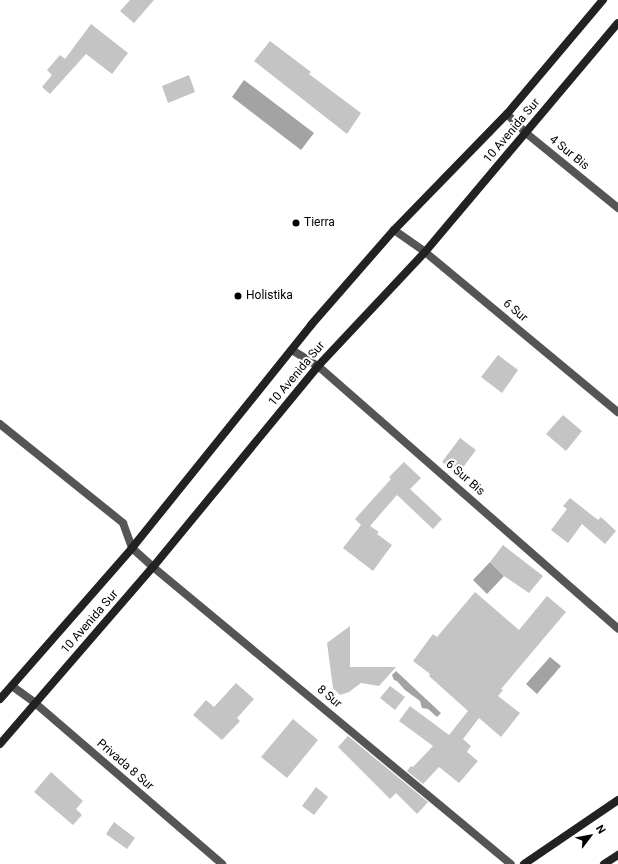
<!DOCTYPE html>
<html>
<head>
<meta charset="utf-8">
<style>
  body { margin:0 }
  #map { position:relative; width:618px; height:864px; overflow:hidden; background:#fff; font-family:Roboto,sans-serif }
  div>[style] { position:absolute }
  .water>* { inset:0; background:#a3a3a3 }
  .building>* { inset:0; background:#c4c4c4 }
  .street>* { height:8px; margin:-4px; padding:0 4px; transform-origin:4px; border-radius:4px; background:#555 }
  .secondary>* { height:8px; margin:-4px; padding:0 4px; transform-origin:4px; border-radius:4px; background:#222 }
  .dots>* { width:11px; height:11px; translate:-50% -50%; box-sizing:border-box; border:2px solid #fff; border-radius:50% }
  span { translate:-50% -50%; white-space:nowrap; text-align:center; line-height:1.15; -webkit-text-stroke:4px #fff; paint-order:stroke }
  .street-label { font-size:12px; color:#000 }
  .poi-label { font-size:12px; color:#000 }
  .left { translate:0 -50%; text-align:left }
  .north { position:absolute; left:570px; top:816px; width:40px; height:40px; -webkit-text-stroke:3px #fff; paint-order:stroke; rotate:58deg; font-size:11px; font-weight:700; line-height:16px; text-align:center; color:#000 }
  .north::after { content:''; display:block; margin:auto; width:14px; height:18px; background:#000; clip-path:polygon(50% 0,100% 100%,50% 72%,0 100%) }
</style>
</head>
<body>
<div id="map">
  <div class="water">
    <div style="clip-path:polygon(244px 80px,314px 133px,301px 150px,232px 97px)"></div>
    <div style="clip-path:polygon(490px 562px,504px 576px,487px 594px,473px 580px)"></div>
    <div style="clip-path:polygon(550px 657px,561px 666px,537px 694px,526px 684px)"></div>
    <div style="clip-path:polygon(396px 671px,441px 713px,437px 717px,428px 709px,422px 708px,420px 701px,405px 690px,397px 681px,394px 680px,392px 675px)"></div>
  </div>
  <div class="building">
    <div style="clip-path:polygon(130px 0,154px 0,134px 23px,120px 11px)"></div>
    <div style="clip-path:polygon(91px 24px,128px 53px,112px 74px,86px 54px,50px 94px,42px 87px,52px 75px,47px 70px,60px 55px,65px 59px)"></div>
    <div style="clip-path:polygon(270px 41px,311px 72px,309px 74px,361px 113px,347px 134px,254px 61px)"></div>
    <div style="clip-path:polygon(189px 75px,195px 92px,168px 103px,162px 86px)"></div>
    <div style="clip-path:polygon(498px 355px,518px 370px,502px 393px,481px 377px)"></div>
    <div style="clip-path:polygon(563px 415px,582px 431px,566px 451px,546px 434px)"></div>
    <div style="clip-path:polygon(460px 438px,476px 450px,458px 474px,442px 462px)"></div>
    <div style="clip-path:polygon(404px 462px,421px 478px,410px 489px,442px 519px,433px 529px,397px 495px,370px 526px,379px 532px,377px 534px,392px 545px,373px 571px,343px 548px,361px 525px,355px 519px,391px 479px,389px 477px)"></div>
    <div style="clip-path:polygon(570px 498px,598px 520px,601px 517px,616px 531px,605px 544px,582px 524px,568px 543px,551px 530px,567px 509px,563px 506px)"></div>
    <div style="clip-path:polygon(503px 545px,543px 576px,529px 593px,504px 576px,490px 562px)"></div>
    <div style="clip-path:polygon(475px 592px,519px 630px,547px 596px,566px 612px,501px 689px,503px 690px,498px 696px,520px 713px,501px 737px,479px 718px,463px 739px,471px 746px,467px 752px,478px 761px,459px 783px,439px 767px,423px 784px,407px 771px,411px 766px,413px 767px,433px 746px,399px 721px,410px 706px,449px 735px,468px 711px,429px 676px,430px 674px,413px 661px,433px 634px,437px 637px)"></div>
    <div style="clip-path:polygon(350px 626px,350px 667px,396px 667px,379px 686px,361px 683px,349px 692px,340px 695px,333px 688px,327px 643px)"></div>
    <div style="clip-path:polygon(236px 683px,254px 699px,237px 718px,240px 721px,222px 740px,193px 715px,206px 700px,214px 707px)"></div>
    <div style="clip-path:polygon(390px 686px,405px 697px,395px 710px,380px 698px)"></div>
    <div style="clip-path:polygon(293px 719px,318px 740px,287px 778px,261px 757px)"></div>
    <div style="clip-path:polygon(348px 736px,428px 802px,417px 814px,396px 793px,390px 799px,338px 747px)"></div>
    <div style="clip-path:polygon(51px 772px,83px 801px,76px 809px,82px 815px,73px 825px,34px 792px)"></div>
    <div style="clip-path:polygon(316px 787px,328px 797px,314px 815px,302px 806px)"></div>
    <div style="clip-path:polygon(114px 822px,135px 838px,127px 849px,106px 834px)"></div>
  </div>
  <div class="street">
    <div style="left:507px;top:114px;width:27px;rotate:45deg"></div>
    <div style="left:526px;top:133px;width:119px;rotate:39.2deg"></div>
    <div style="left:394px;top:230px;width:38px;rotate:35deg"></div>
    <div style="left:425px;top:252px;width:251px;rotate:39.7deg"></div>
    <div style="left:292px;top:350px;width:31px;rotate:32deg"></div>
    <div style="left:318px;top:366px;width:399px;rotate:41.2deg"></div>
    <div style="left:0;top:424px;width:158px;rotate:38.8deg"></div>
    <div style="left:123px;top:523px;width:27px;rotate:70deg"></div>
    <div style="left:132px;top:548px;width:28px;rotate:42deg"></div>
    <div style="left:153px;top:567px;width:465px;rotate:39.7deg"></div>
    <div style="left:12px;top:686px;width:29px;rotate:36deg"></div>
    <div style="left:35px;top:703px;width:247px;rotate:40.7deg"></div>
  </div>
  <div class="secondary">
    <div style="left:0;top:699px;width:201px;rotate:-48.8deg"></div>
    <div style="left:132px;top:548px;width:286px;rotate:-51.2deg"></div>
    <div style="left:311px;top:325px;width:126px;rotate:-48.9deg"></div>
    <div style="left:394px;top:230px;width:162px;rotate:-45.8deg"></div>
    <div style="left:507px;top:114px;width:149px;rotate:-49.9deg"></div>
    <div style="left:0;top:744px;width:234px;rotate:-49.2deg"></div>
    <div style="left:153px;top:567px;width:260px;rotate:-50.6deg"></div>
    <div style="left:318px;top:366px;width:156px;rotate:-46.8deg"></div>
    <div style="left:425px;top:252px;width:299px;rotate:-49.9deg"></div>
    <div style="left:524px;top:864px;width:114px;rotate:-34.2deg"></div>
    <div style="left:604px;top:864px;width:17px;rotate:-33deg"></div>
  </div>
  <div class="dots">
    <div style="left:296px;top:223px;background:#000"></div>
    <div style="left:238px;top:296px;background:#000"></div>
  </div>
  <div class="street-label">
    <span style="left:512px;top:131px;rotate:-50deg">10 Avenida Sur</span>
    <span style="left:569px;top:153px;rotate:39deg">4 Sur Bis</span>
    <span style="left:515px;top:311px;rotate:40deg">6 Sur</span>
    <span style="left:297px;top:374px;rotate:-50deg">10 Avenida Sur</span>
    <span style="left:465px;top:478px;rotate:41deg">6 Sur Bis</span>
    <span style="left:90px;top:622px;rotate:-49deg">10 Avenida Sur</span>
    <span style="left:329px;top:697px;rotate:40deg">8 Sur</span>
    <span style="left:125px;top:765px;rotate:41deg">Privada 8 Sur</span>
  </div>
  <div class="poi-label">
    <span class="left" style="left:304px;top:223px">Tierra</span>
    <span class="left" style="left:246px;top:296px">Holistika</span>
  </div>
  <div class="north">N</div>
</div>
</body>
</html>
